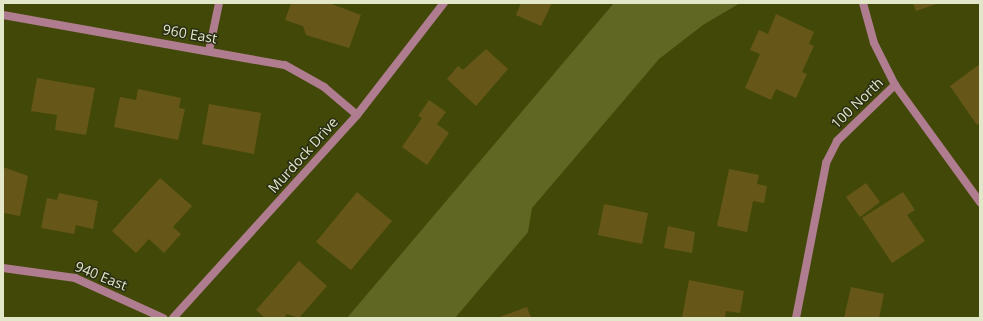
<!DOCTYPE html>
<html>
<head>
<meta charset="utf-8">
<style>
  body { margin:0 }
  #map { position:relative; width:983px; height:321px; overflow:hidden; background:#424908; font-family:"Open Sans",sans-serif }
  div>[style] { position:absolute }
  .green>* { inset:0; background:#5f6723 }
  .building>* { inset:0; background:#665718 }
  .minor>* { height:8px; margin:-4px; padding:0 4px; transform-origin:4px; border-radius:4px; background:#af7d8f }
  .tertiary>* { height:8px; margin:-4px; padding:0 4px; transform-origin:4px; border-radius:4px; background:#af7d8f }
  span { translate:-50% -50%; white-space:nowrap; text-align:center; line-height:1.15; -webkit-text-stroke:3px #292d14; paint-order:stroke }
  .street-label { font-size:14px; color:#e2e7c9 }
  .frame { position:absolute; inset:0; border:4px solid #e2e7c9; pointer-events:none }
</style>
</head>
<body>
<div id="map">
  <div class="green">
    <div style="clip-path:polygon(614px 3px,740px 3px,703px 25px,659px 59px,532px 208px,528px 232px,455px 318px,347px 318px)"></div>
  </div>
  <div class="building">
    <div style="clip-path:polygon(291px 3px,329px 3px,361px 15px,349px 48px,306px 35px,303px 26px,285px 20px)"></div>
    <div style="clip-path:polygon(521px 3px,552px 3px,541px 26px,516px 15px)"></div>
    <div style="clip-path:polygon(913px 3px,939px 3px,916px 11px)"></div>
    <div style="clip-path:polygon(776px 14px,814px 32px,809px 44px,814px 46px,802px 72px,807px 74px,796px 98px,776px 89px,771px 100px,745px 88px,760px 54px,750px 50px,759px 30px,768px 34px)"></div>
    <div style="clip-path:polygon(486px 49px,508px 69px,476px 106px,447px 79px,458px 66px,463px 70px)"></div>
    <div style="clip-path:polygon(980px 64px,980px 123px,977px 125px,950px 86px)"></div>
    <div style="clip-path:polygon(37px 78px,95px 88px,86px 135px,55px 130px,57px 115px,31px 111px)"></div>
    <div style="clip-path:polygon(138px 89px,181px 98px,179px 108px,185px 109px,178px 140px,114px 127px,120px 97px,136px 100px)"></div>
    <div style="clip-path:polygon(429px 100px,446px 112px,437px 124px,449px 133px,427px 165px,402px 147px,422px 118px,418px 116px)"></div>
    <div style="clip-path:polygon(209px 104px,261px 113px,254px 154px,202px 144px)"></div>
    <div style="clip-path:polygon(3px 167px,28px 176px,20px 216px,3px 213px)"></div>
    <div style="clip-path:polygon(729px 169px,759px 175px,757px 184px,767px 186px,764px 203px,753px 201px,747px 232px,717px 226px)"></div>
    <div style="clip-path:polygon(160px 178px,192px 206px,173px 227px,181px 234px,164px 253px,149px 239px,136px 253px,112px 231px)"></div>
    <div style="clip-path:polygon(866px 183px,880px 202px,860px 217px,846px 197px)"></div>
    <div style="clip-path:polygon(357px 192px,392px 221px,351px 270px,316px 242px)"></div>
    <div style="clip-path:polygon(903px 192px,915px 210px,907px 215px,925px 241px,892px 263px,862px 218px)"></div>
    <div style="clip-path:polygon(59px 193px,98px 201px,93px 229px,76px 225px,74px 234px,41px 228px,47px 198px,57px 200px)"></div>
    <div style="clip-path:polygon(604px 204px,648px 213px,642px 244px,598px 235px)"></div>
    <div style="clip-path:polygon(668px 226px,695px 232px,692px 253px,664px 248px)"></div>
    <div style="clip-path:polygon(299px 261px,327px 286px,299px 318px,287px 314px,284px 318px,265px 318px,256px 310px)"></div>
    <div style="clip-path:polygon(689px 280px,744px 291px,740px 313px,726px 311px,725px 318px,682px 318px)"></div>
    <div style="clip-path:polygon(851px 287px,884px 294px,879px 318px,844px 318px)"></div>
    <div style="clip-path:polygon(527px 307px,531px 318px,497px 318px)"></div>
  </div>
  <div class="minor">
    <div style="left:3px;top:15px;width:286px;rotate:10.1deg"></div>
    <div style="left:285px;top:65px;width:45px;rotate:29.4deg"></div>
    <div style="left:324px;top:87px;width:43px;rotate:40.3deg"></div>
    <div style="left:209px;top:51px;width:49px;rotate:-78.2deg"></div>
    <div style="left:3px;top:268px;width:73px;rotate:7.9deg"></div>
    <div style="left:75px;top:278px;width:97px;rotate:24.4deg"></div>
    <div style="left:173px;top:318px;width:274px;rotate:-47.8deg"></div>
    <div style="left:357px;top:115px;width:142px;rotate:-52.2deg"></div>
    <div style="left:796px;top:318px;width:158px;rotate:-79deg"></div>
    <div style="left:826px;top:163px;width:25px;rotate:-63deg"></div>
    <div style="left:837px;top:141px;width:81px;rotate:-44deg"></div>
  </div>
  <div class="tertiary">
    <div style="left:863px;top:3px;width:41px;rotate:74.6deg"></div>
    <div style="left:874px;top:43px;width:47px;rotate:63.4deg"></div>
    <div style="left:895px;top:85px;width:145px;rotate:54deg"></div>
  </div>
  <div class="street-label">
    <span style="left:190px;top:34px;rotate:10deg">960 East</span>
    <span style="left:857px;top:103px;rotate:-44deg">100 North</span>
    <span style="left:303px;top:155px;rotate:-48deg">Murdock Drive</span>
    <span style="left:101px;top:276px;rotate:22deg">940 East</span>
  </div>
  <div class="frame"></div>
</div>
</body>
</html>
